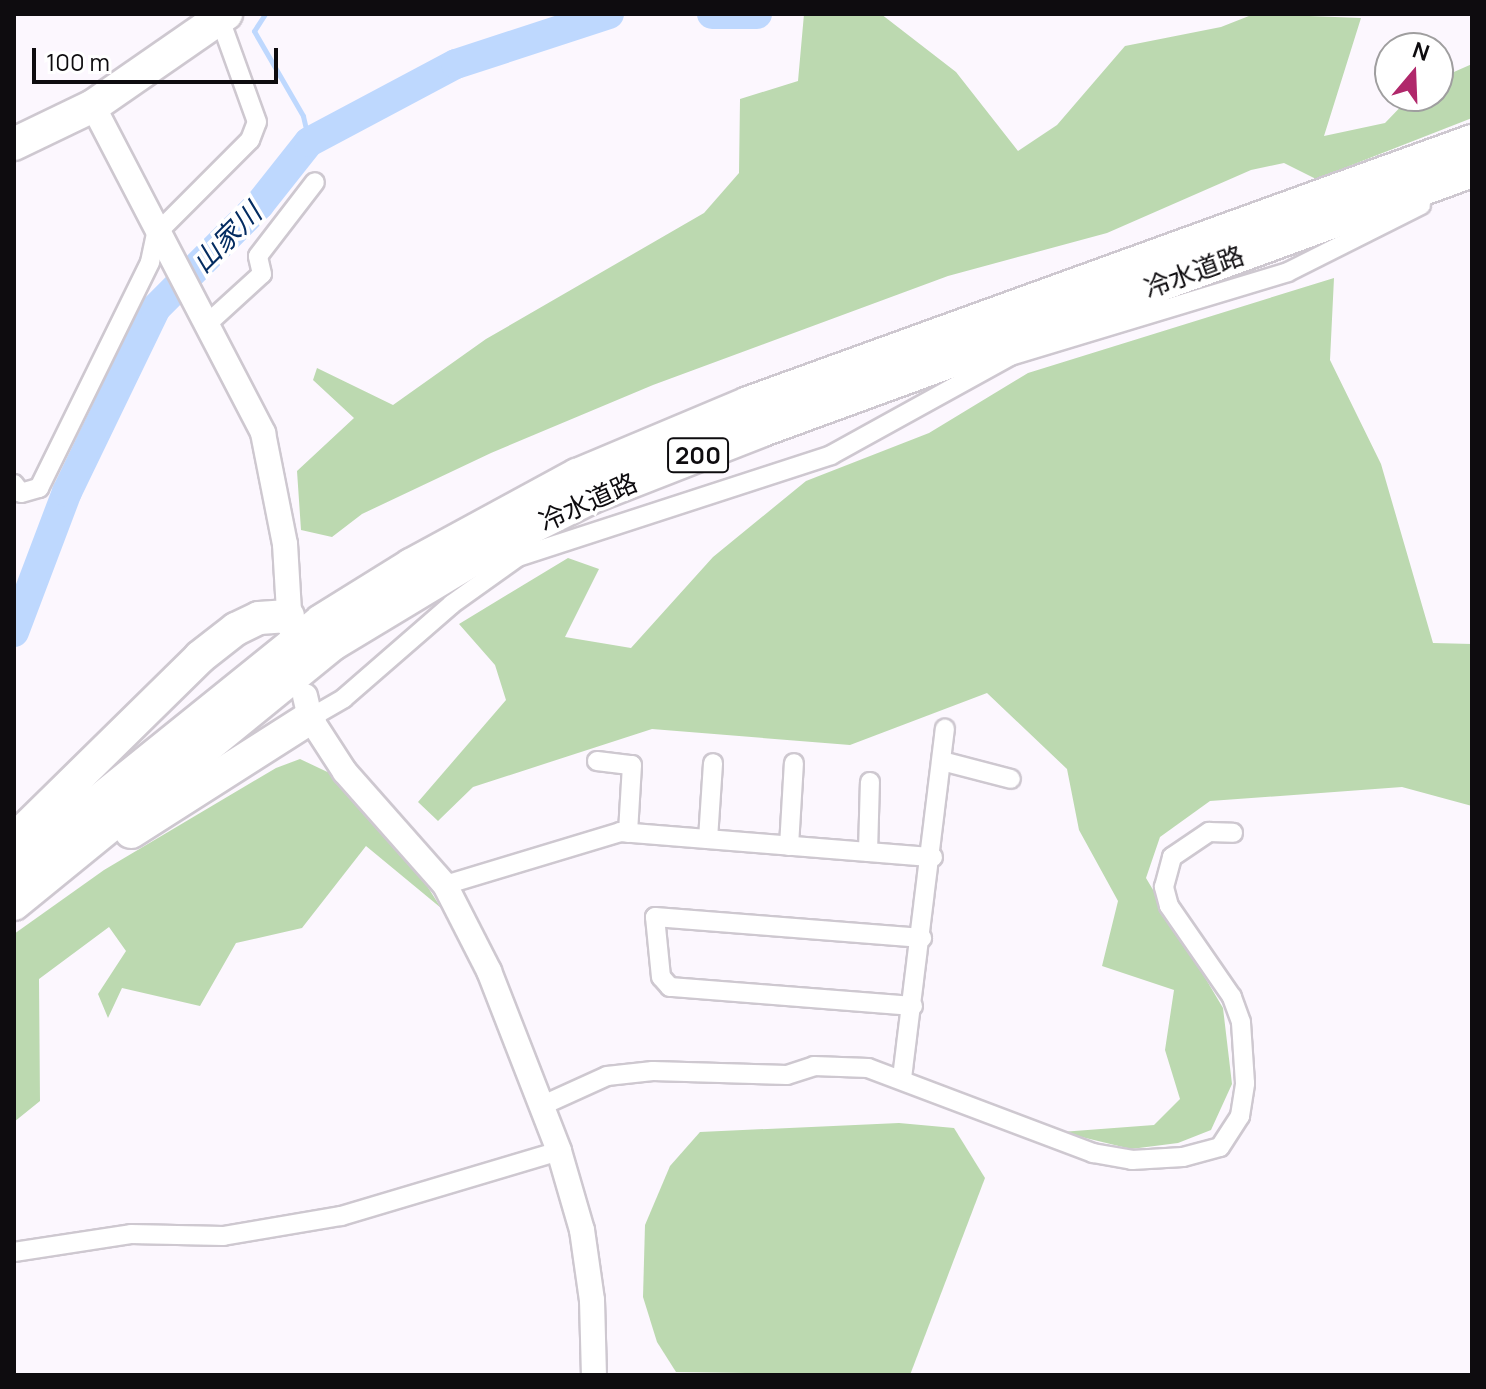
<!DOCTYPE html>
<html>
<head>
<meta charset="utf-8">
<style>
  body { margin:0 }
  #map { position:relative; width:1486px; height:1389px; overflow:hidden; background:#fcf7fe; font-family:Manrope,"Noto Sans JP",sans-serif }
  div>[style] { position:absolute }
  .green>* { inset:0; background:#bcd9b0 }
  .stream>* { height:5px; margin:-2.5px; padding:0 2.5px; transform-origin:2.5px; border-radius:2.5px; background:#bed8fe }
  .river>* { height:30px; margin:-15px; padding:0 15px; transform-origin:15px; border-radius:15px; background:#bed8fe }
  .roads { filter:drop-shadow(2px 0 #cec8d0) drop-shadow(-2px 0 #cec8d0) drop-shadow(0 2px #cec8d0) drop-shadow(0 -2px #cec8d0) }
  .minor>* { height:18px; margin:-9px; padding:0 9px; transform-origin:9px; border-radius:9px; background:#fff }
  .tertiary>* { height:24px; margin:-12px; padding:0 12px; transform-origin:12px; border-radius:12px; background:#fff }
  .trunk>* { height:32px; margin:-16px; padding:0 16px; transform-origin:16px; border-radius:16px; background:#fff }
  span { translate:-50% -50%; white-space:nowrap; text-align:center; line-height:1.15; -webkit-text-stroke:7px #fff; paint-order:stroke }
  .shield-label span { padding:2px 6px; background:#fff; border:2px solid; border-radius:6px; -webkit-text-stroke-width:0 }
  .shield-label { font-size:24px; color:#0e0c0f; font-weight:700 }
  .street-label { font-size:26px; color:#0e0c0f }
  .water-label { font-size:28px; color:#042c61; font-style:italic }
  .frame { position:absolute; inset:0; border:16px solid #0e0c0f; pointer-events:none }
  .north { position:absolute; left:1374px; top:32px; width:80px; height:80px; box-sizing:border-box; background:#fff; border:2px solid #9f9e9f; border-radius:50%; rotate:19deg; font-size:22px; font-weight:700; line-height:32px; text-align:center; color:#0e0c0f }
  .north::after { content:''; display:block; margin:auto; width:28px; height:36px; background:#b0286b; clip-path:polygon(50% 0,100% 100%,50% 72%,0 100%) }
  .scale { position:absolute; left:32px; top:48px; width:246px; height:36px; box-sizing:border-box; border:4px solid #0e0c0f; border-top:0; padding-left:10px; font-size:24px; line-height:28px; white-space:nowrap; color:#0e0c0f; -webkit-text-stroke:6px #fff; paint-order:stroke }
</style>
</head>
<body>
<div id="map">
  <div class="green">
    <div style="clip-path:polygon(804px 14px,881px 14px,956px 72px,1018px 151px,1057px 125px,1125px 46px,1221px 27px,1254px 14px,1361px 18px,1324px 136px,1385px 123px,1411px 96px,1438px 96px,1438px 79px,1472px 64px,1472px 118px,1316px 179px,1284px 163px,1251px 170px,1107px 233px,948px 276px,653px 385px,491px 453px,362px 514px,332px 537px,301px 530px,297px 471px,354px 418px,313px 380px,317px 368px,393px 405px,486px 339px,704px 213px,739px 173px,740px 99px,798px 81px)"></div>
    <div style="clip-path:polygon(1334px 278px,1330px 360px,1381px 464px,1433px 643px,1472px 644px,1472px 806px,1402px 787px,1210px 801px,1160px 837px,1146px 878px,1223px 1008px,1232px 1084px,1211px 1130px,1178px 1143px,1131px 1149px,1061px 1132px,1154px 1125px,1180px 1099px,1165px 1050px,1174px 990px,1102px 966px,1118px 901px,1079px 830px,1067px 769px,987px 693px,850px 745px,652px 729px,473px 787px,438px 821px,418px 802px,506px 700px,495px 665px,459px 624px,568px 558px,599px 569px,565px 637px,631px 648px,713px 557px,806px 481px,929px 433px,1028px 373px)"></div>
    <div style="clip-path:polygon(300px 759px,338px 777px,393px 832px,441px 908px,366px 846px,302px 928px,236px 943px,200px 1006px,122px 988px,108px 1018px,98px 994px,126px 951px,109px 927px,39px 979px,40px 1101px,14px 1122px,14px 934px,104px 870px,276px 768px)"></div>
    <div style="clip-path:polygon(899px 1123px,954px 1128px,985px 1178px,910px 1375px,676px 1372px,657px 1342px,643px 1297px,645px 1225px,670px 1166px,700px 1132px)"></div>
  </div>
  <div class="stream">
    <div style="left:265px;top:14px;width:20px;rotate:123deg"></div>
    <div style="left:254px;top:31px;width:98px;rotate:60deg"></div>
    <div style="left:303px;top:116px;width:27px;rotate:77deg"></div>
  </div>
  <div class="river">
    <div style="left:712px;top:14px;width:45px"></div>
    <div style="left:14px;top:632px;width:150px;rotate:-69.3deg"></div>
    <div style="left:67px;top:492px;width:204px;rotate:-64.2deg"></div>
    <div style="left:156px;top:308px;width:146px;rotate:-45deg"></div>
    <div style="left:259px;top:205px;width:80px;rotate:-51.6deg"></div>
    <div style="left:309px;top:142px;width:166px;rotate:-28deg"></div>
    <div style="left:456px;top:64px;width:161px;rotate:-18.1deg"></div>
  </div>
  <div class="roads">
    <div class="minor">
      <div style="left:207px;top:324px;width:74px;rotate:-42.3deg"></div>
      <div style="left:262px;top:274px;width:18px;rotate:-103deg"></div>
      <div style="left:258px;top:256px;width:93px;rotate:-52.4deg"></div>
      <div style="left:14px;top:484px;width:11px;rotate:52deg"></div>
      <div style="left:21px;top:493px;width:19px;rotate:-16deg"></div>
      <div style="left:39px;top:488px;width:252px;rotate:-63.8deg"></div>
      <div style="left:150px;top:262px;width:29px;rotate:-78deg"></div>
      <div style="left:156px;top:234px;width:133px;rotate:-45deg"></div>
      <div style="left:250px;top:140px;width:19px;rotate:-69deg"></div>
      <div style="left:257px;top:122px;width:109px;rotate:-109.8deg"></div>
      <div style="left:310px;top:718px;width:39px;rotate:-30deg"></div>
      <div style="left:344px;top:698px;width:143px;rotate:-41deg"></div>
      <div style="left:452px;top:604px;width:81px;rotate:-35.5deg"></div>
      <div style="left:518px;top:557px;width:329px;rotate:-18deg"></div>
      <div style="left:831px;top:455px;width:205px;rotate:-28.9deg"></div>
      <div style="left:1010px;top:356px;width:290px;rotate:-16.8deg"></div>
      <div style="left:1288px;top:272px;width:149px;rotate:-26.7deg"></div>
      <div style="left:597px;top:761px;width:35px;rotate:7deg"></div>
      <div style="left:632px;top:765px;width:68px;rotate:93.4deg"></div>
      <div style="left:942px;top:761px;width:71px;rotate:14.6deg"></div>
      <div style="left:708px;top:839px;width:76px;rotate:-86.2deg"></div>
      <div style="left:789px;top:846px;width:83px;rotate:-86.6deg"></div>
      <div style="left:868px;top:852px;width:70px;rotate:-88.4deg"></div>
      <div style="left:445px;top:885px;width:183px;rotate:-16.8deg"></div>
      <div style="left:620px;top:832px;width:314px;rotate:4.6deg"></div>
      <div style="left:913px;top:1006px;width:244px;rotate:-175.5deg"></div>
      <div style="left:670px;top:987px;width:13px;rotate:-132deg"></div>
      <div style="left:661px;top:977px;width:60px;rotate:-95.7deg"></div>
      <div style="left:655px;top:917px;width:268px;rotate:4.5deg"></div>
      <div style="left:902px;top:1078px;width:352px;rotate:-83deg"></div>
      <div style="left:541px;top:1106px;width:72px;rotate:-24.4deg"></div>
      <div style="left:607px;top:1076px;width:46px;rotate:-6.2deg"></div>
      <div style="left:653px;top:1071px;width:134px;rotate:1.7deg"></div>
      <div style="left:787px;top:1075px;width:28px;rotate:-18deg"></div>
      <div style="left:814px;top:1066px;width:54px;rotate:2.1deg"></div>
      <div style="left:868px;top:1068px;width:241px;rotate:20.7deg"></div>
      <div style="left:1093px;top:1153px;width:40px;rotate:10deg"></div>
      <div style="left:1132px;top:1160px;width:51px;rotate:-3.4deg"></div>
      <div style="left:1183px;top:1157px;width:38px;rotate:-15deg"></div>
      <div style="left:1220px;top:1147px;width:37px;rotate:-57deg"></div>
      <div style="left:1240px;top:1116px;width:33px;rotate:-81deg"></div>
      <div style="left:1245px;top:1083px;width:61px;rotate:-93.8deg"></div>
      <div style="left:1241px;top:1022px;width:27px;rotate:-110deg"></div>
      <div style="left:1232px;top:997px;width:111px;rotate:-124.7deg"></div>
      <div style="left:1169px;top:906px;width:20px;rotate:-105deg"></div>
      <div style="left:1164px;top:887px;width:31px;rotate:-75deg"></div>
      <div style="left:1172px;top:857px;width:45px;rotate:-34deg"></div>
      <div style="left:1209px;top:832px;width:24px;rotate:2deg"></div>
      <div style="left:14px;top:1252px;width:118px;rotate:-8.7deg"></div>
      <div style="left:131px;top:1234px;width:92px;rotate:1.2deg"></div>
      <div style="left:223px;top:1236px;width:120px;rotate:-9.6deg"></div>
      <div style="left:341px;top:1216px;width:227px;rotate:-16.6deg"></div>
    </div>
    <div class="tertiary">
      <div style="left:93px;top:106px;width:369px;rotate:62.5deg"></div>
      <div style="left:263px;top:433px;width:113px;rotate:78.8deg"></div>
      <div style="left:285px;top:544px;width:83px;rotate:86.6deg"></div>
      <div style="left:305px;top:696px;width:23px;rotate:77deg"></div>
      <div style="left:310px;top:718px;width:64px;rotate:57.1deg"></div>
      <div style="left:345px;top:772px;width:151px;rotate:48.5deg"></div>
      <div style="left:445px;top:885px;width:97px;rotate:62.9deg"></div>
      <div style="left:489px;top:971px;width:193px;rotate:68.7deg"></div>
      <div style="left:559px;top:1151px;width:82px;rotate:73.8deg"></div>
      <div style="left:582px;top:1230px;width:71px;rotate:81.9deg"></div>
      <div style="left:592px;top:1300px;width:75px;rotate:88.5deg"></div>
    </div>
    <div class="trunk">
      <div style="left:14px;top:144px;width:88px;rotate:-25.7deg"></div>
      <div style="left:93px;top:106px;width:162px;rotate:-34.7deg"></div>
      <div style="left:131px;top:832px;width:212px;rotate:-32.5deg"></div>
      <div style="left:14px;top:840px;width:261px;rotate:-44.5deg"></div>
      <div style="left:200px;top:657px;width:46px;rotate:-37.9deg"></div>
      <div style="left:236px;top:629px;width:25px;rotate:-26deg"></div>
      <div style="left:259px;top:618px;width:29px;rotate:-4deg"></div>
      <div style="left:14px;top:869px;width:395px;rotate:-38.9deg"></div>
      <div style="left:321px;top:621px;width:106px;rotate:-31.9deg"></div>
      <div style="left:411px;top:565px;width:189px;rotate:-28.5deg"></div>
      <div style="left:577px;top:475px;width:186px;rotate:-22.8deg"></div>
      <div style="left:748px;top:403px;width:770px;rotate:-19.89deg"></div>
      <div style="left:14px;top:904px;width:412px;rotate:-39.2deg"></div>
      <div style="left:333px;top:644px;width:197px;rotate:-31.1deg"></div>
      <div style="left:502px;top:542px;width:101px;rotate:-26.6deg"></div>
      <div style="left:592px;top:497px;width:180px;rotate:-21.4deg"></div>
      <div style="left:760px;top:431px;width:758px;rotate:-20.06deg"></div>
    </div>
  </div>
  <div class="shield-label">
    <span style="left:698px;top:455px">200</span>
  </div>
  <div class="street-label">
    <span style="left:1194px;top:272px;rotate:-20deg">冷水道路</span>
    <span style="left:588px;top:502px;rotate:-24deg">冷水道路</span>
  </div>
  <div class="water-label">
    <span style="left:226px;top:237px;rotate:-45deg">山家川</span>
  </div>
  <div class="frame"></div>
  <div class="north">N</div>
  <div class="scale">100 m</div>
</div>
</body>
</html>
